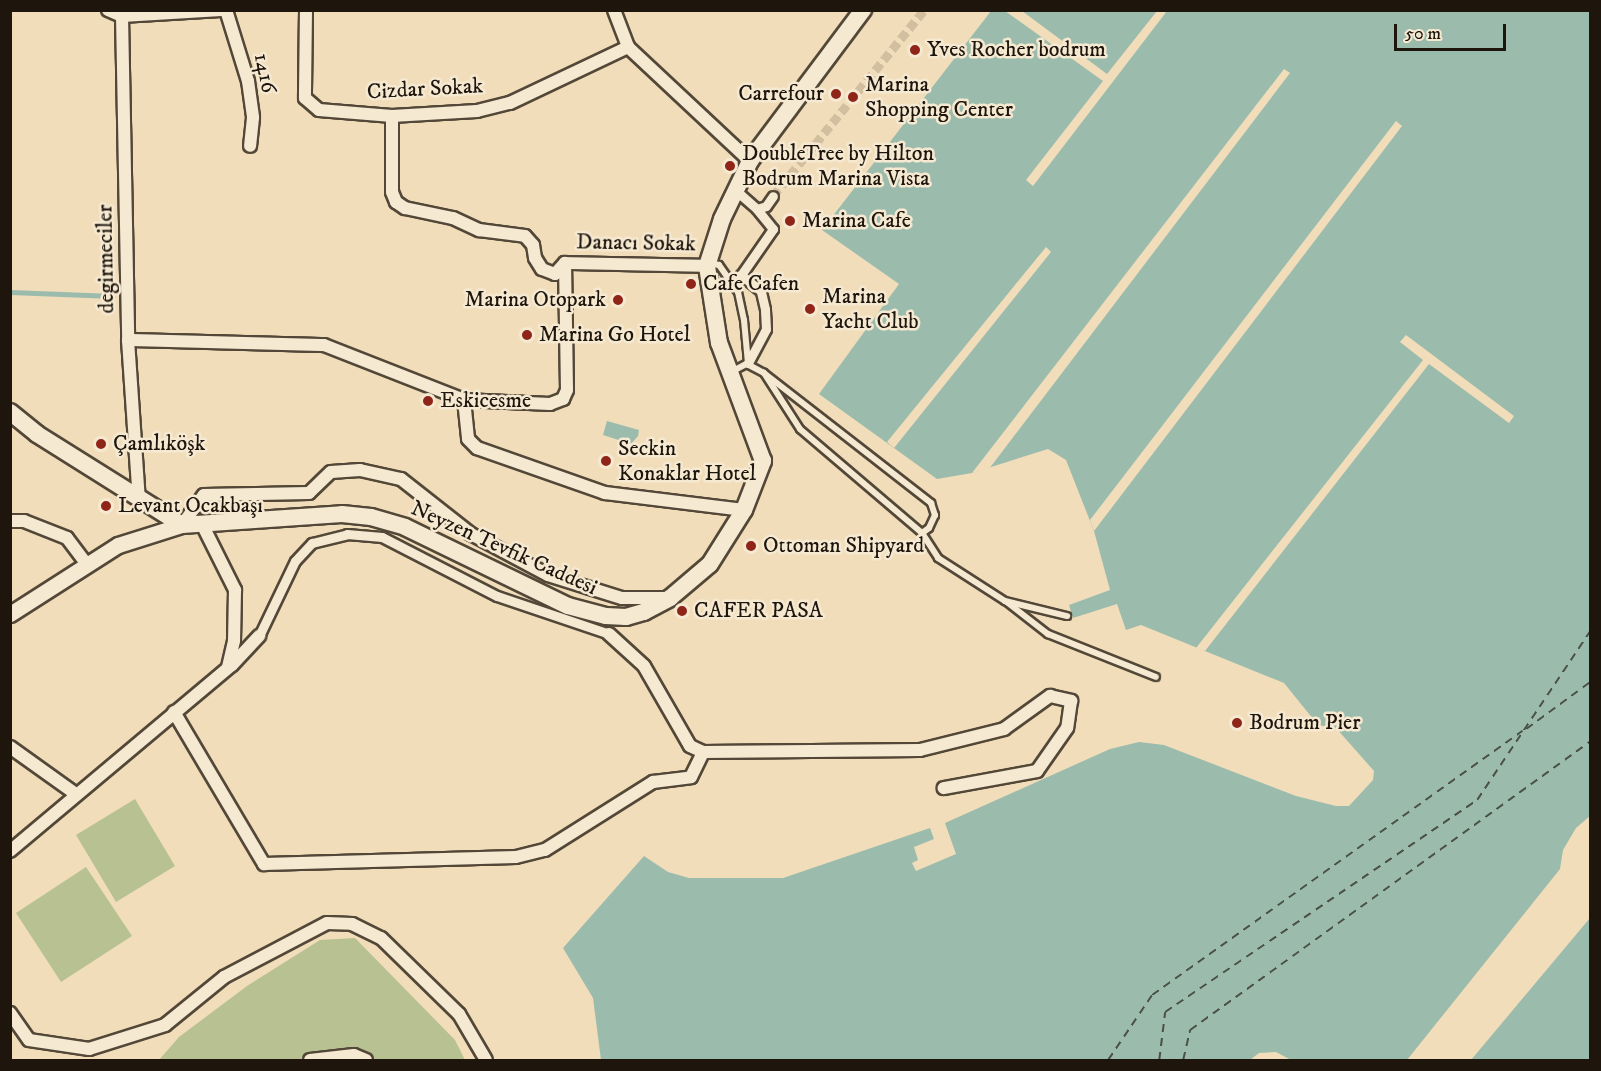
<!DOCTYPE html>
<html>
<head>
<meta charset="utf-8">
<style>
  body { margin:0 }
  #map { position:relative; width:1601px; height:1071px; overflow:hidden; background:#f1ddba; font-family:"IM FELL DW Pica",serif }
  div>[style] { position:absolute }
  .green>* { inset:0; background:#b8c191 }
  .water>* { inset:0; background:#9bbcad }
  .pier>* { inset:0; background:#f1ddba }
  .stream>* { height:4.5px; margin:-2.25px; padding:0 2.25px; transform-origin:2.25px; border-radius:2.25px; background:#9bbcad }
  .ferry>* { height:1.5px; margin-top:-0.75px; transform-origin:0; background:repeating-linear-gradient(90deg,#4a5045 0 8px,transparent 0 14px) }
  .pedestrian-tunnel>* { height:9px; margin-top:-4.5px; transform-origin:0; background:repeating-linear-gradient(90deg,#d1bfa0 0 9px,transparent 0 13.5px) }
  .roads { filter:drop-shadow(2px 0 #534838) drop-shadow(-2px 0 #534838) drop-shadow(0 2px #534838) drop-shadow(0 -2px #534838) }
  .service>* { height:6px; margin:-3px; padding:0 3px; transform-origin:3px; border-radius:3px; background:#f6e9d2 }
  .pedestrian>* { height:9px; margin:-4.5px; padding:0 4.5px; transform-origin:4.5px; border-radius:4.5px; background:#f6e9d2 }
  .minor>* { height:12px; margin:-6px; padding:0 6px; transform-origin:6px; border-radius:6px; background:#f6e9d2 }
  .tertiary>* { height:15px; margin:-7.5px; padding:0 7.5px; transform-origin:7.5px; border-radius:7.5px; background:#f6e9d2 }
  .secondary>* { height:16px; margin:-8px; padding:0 8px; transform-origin:8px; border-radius:8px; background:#f6e9d2 }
  .dots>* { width:16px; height:16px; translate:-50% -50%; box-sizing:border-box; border:3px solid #f6e9d2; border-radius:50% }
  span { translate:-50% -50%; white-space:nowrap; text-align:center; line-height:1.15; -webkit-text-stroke:5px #f6e9d2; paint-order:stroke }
  .poi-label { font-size:22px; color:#1e160d }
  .left { translate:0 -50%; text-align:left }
  .right { translate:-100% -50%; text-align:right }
  .street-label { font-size:22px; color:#1e160d }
  .frame { position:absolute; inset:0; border:12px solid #1e160d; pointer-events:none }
  .scale { position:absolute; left:1394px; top:24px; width:112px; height:27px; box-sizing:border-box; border:3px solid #1e160d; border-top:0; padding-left:8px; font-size:18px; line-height:21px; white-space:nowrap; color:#1e160d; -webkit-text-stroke:4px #f6e9d2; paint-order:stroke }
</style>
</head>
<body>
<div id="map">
  <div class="green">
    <div style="clip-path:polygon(135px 799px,175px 866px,116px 902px,76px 835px)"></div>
    <div style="clip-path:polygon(86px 867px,132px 936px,61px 982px,16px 913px)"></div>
    <div style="clip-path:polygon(355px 938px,455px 1040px,465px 1060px,159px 1060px,179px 1037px,247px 986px,320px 940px)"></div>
  </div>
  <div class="water">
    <div style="clip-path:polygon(991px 11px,1590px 11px,1590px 816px,1576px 828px,1563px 850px,1560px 869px,1407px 1060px,1291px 1060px,1276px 1052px,1259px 1053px,1250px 1060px,601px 1060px,593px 998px,563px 948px,644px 856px,668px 872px,689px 878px,783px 878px,930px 828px,934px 839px,914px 847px,918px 860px,912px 863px,916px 871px,956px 854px,945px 823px,1110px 749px,1139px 742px,1164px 745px,1296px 796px,1336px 806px,1349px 806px,1373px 780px,1374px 771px,1336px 728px,1318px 725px,1284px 683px,1141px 625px,1126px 630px,1117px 604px,1073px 618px,1069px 605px,1110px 590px,1094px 531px,1066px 460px,1048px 449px,972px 473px,937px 479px,819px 394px,899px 284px,822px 230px)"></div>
    <div style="clip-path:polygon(607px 421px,639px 430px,638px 436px,631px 444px,603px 435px)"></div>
    <div style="clip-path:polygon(1590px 918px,1590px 1060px,1471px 1060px)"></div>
  </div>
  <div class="pier">
    <div style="clip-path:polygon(1005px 11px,1022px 11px,1107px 74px,1157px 11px,1167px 11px,1033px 186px,1026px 180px,1103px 81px)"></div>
    <div style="clip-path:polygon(1284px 69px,1290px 73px,989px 469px,972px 473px)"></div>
    <div style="clip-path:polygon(1396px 121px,1402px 126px,1094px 531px,1090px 520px)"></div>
    <div style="clip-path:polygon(1046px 247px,1051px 252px,894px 448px,887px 442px)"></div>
    <div style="clip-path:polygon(1406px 335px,1514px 416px,1509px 423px,1429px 364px,1205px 651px,1196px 648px,1423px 360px,1400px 342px)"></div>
  </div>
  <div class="stream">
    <div style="left:10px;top:292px;width:103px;rotate:2.2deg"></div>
  </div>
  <div class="ferry">
    <div style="left:1526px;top:729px;width:79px;rotate:-36.3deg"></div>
    <div style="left:1108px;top:1060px;width:78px;rotate:-55.9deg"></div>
    <div style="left:1152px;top:995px;width:455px;rotate:-35.5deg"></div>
    <div style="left:1159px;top:1060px;width:48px;rotate:-82.9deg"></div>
    <div style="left:1165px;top:1012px;width:377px;rotate:-34.2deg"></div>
    <div style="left:1477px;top:800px;width:203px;rotate:-56.2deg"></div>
    <div style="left:1183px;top:1060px;width:31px;rotate:-77deg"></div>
    <div style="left:1190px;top:1030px;width:493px;rotate:-35.8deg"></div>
  </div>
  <div class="pedestrian-tunnel">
    <div style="left:773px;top:196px;width:240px;rotate:-50.9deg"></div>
  </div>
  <div class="roads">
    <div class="service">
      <div style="left:710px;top:263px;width:9px;rotate:13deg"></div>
      <div style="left:719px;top:265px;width:33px;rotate:55deg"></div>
      <div style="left:738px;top:292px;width:29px;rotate:78deg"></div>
      <div style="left:744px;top:320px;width:43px;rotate:84.7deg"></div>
      <div style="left:748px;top:363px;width:19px;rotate:152deg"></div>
      <div style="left:747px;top:364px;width:19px;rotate:28deg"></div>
      <div style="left:764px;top:373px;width:212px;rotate:37.9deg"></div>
      <div style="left:931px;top:503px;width:13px;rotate:72deg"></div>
      <div style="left:935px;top:515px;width:14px;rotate:115deg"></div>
      <div style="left:929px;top:528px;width:9px;rotate:144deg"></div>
      <div style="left:922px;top:533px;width:160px;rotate:-139.6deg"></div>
      <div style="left:800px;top:429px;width:67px;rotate:-122.7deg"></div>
      <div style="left:922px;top:533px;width:30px;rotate:57deg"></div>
      <div style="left:938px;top:558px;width:80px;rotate:32.7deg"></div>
      <div style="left:1005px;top:601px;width:64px;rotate:13.6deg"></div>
      <div style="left:1008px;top:603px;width:51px;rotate:37.8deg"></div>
      <div style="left:1048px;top:634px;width:116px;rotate:21.7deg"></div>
    </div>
    <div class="pedestrian">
      <div style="left:741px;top:195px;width:21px;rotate:41deg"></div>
      <div style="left:757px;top:209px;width:9px;rotate:-18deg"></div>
      <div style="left:766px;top:206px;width:12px;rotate:-55deg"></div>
      <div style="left:748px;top:363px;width:38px;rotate:-62deg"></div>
      <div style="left:766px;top:329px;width:20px;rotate:-93deg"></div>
      <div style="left:765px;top:309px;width:18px;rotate:-103deg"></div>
      <div style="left:761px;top:291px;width:26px;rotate:-141deg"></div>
      <div style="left:741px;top:275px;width:56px;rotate:-55.2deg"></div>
      <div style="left:773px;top:229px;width:26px;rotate:-129deg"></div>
      <div style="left:259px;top:636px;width:83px;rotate:-64.4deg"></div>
      <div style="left:295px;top:561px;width:25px;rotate:-47deg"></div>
      <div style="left:312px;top:543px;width:36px;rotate:-14deg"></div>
      <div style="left:347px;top:534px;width:35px;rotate:5deg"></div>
      <div style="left:382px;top:537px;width:129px;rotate:27.2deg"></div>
      <div style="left:497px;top:596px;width:118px;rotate:18.7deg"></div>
    </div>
    <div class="minor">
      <div style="left:108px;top:10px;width:15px;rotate:23deg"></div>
      <div style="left:122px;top:16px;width:99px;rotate:-3.5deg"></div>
      <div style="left:226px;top:10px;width:74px;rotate:72.8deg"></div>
      <div style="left:248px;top:81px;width:37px;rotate:82deg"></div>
      <div style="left:253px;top:118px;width:28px;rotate:96deg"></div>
      <div style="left:306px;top:10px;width:88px;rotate:90.7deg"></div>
      <div style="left:305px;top:98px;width:18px;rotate:41deg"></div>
      <div style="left:319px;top:110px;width:73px;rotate:4.7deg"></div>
      <div style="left:392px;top:116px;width:85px;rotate:-3.4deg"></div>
      <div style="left:477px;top:111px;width:34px;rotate:-14deg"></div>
      <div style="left:510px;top:103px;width:131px;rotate:-25.4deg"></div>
      <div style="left:614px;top:10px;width:40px;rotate:69deg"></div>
      <div style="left:628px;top:47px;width:167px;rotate:43.1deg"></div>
      <div style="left:122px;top:16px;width:324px;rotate:88.9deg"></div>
      <div style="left:128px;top:340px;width:161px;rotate:86.1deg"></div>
      <div style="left:392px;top:116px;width:76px;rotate:90deg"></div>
      <div style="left:392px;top:192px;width:11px;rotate:68deg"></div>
      <div style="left:396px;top:202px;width:11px;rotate:34deg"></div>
      <div style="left:405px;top:208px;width:49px;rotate:11.8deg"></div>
      <div style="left:453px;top:218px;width:29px;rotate:25deg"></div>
      <div style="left:479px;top:230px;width:46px;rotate:7.4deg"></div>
      <div style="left:525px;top:236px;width:12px;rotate:48deg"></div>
      <div style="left:533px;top:245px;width:13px;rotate:81deg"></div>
      <div style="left:535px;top:258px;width:13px;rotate:58deg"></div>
      <div style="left:542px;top:269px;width:14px;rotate:21deg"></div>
      <div style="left:555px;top:274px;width:15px;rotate:-48deg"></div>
      <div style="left:565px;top:263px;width:142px;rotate:1.2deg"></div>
      <div style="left:128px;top:340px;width:196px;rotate:1.5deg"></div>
      <div style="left:324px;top:345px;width:150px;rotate:21.4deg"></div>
      <div style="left:464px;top:400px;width:86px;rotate:2.7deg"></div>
      <div style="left:550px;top:404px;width:14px;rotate:-21deg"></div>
      <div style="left:563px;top:399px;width:10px;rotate:-66deg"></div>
      <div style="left:567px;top:390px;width:127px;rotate:-90.9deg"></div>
      <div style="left:464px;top:400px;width:39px;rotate:84deg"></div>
      <div style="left:468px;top:439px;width:13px;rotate:45deg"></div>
      <div style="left:477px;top:448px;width:136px;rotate:19.4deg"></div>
      <div style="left:605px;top:493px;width:140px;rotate:7deg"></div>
      <div style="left:10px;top:521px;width:14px"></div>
      <div style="left:24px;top:521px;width:46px;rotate:21.6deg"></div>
      <div style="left:67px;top:538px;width:31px;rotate:53deg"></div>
      <div style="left:182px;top:525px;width:37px;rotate:-54deg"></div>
      <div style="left:204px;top:495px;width:105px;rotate:-1.1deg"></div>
      <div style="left:309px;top:493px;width:30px;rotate:-44deg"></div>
      <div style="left:331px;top:472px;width:29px;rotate:-4deg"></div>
      <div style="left:360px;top:470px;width:42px;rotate:12.4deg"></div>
      <div style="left:401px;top:479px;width:89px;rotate:38.2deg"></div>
      <div style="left:471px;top:534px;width:87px;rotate:28deg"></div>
      <div style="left:548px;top:575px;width:77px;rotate:17.3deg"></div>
      <div style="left:622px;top:598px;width:47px"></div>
      <div style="left:203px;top:526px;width:72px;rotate:63.4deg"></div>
      <div style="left:235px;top:590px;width:51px;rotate:91.1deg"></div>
      <div style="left:234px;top:641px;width:27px;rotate:103deg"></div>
      <div style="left:609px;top:634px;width:47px;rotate:42.4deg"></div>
      <div style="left:644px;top:666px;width:92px;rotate:60.1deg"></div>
      <div style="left:690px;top:746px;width:14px;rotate:25deg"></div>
      <div style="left:703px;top:752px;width:217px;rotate:-0.5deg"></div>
      <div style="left:920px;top:750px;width:87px;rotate:-14deg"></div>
      <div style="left:1004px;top:729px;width:57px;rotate:-35.7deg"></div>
      <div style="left:1050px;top:696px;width:22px;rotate:13deg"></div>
      <div style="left:1071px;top:701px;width:27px;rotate:98deg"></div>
      <div style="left:1067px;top:728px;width:52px;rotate:124.9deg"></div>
      <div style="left:1037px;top:771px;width:95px;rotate:169.6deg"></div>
      <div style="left:174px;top:712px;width:177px;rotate:59.4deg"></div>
      <div style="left:264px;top:864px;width:252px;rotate:-1.6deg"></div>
      <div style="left:516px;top:857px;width:30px;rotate:-14deg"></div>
      <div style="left:545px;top:850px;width:128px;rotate:-32.2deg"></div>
      <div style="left:653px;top:782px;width:38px;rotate:-7deg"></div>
      <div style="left:691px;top:777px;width:28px;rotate:-64deg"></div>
      <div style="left:10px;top:747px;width:81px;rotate:35.5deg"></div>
      <div style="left:10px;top:851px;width:290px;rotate:-40deg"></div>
      <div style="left:232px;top:665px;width:40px;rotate:-47deg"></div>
      <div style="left:10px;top:1013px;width:33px;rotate:55deg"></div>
      <div style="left:29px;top:1040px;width:61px;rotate:8.5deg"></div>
      <div style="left:89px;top:1049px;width:80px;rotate:-17.5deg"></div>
      <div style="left:165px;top:1025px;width:76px;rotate:-39.1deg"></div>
      <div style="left:224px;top:977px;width:116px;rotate:-27.7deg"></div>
      <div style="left:327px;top:923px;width:25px;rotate:2deg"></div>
      <div style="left:352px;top:924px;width:32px;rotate:26deg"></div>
      <div style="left:381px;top:938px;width:109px;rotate:44.3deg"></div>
      <div style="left:459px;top:1014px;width:53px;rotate:59.6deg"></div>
      <div style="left:310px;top:1060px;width:44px;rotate:-6.5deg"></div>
      <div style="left:354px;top:1055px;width:13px;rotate:23deg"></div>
    </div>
    <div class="tertiary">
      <div style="left:10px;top:614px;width:128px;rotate:-32.6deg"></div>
      <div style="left:118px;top:545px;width:67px;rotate:-17.4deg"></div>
    </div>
    <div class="secondary">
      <div style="left:10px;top:412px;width:35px;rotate:39deg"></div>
      <div style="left:37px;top:434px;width:171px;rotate:32.1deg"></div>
      <div style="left:182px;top:525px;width:160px;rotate:-3.9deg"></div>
      <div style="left:342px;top:514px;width:29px;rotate:6deg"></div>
      <div style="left:371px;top:517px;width:35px;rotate:16deg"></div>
      <div style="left:405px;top:527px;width:181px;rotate:25.9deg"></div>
      <div style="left:568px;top:606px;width:39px;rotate:15deg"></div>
      <div style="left:606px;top:616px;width:20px;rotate:3deg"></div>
      <div style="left:626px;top:617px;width:19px;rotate:-16deg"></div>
      <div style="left:644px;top:612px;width:30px;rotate:-28deg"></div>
      <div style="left:670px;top:598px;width:52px;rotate:-40.4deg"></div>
      <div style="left:710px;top:564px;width:64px;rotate:-57.8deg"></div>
      <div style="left:744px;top:510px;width:53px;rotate:-68.8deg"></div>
      <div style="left:763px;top:461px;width:126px;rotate:-110.4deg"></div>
      <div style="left:719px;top:343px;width:78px;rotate:-98.9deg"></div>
      <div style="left:707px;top:266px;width:49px;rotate:-72.3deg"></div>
      <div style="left:722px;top:219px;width:64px;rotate:-64.2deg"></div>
      <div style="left:750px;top:161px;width:189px;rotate:-53.2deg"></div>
    </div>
  </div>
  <div class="dots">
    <div style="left:915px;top:50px;background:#8f2418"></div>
    <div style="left:836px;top:94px;background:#8f2418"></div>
    <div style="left:853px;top:97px;background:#8f2418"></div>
    <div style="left:730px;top:166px;background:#8f2418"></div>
    <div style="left:790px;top:221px;background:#8f2418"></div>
    <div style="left:691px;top:284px;background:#8f2418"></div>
    <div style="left:618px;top:300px;background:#8f2418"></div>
    <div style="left:810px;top:309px;background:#8f2418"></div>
    <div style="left:527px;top:335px;background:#8f2418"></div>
    <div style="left:428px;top:401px;background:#8f2418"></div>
    <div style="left:101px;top:444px;background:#8f2418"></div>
    <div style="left:606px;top:461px;background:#8f2418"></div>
    <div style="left:106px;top:506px;background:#8f2418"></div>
    <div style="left:751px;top:546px;background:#8f2418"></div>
    <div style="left:682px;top:611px;background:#8f2418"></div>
    <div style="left:1237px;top:723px;background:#8f2418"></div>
  </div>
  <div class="poi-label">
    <span class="left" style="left:927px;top:50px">Yves Rocher bodrum</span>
    <span class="left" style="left:865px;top:97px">Marina<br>Shopping Center</span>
    <span class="right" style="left:824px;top:94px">Carrefour</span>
    <span class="left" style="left:742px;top:166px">DoubleTree by Hilton<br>Bodrum Marina Vista</span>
    <span class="left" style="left:802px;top:221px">Marina Cafe</span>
    <span class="left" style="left:703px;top:284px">Cafe Cafen</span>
    <span class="left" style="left:822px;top:309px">Marina<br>Yacht Club</span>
    <span class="right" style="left:606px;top:300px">Marina Otopark</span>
    <span class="left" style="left:539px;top:335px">Marina Go Hotel</span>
    <span class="left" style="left:440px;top:401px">Eskicesme</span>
    <span class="left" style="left:113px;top:444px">Çamlıköşk</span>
    <span class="left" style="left:618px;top:461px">Seckin<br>Konaklar Hotel</span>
    <span class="left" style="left:118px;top:506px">Levant Ocakbaşı</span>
    <span class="left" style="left:763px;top:546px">Ottoman Shipyard</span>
    <span class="left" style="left:694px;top:611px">CAFER PASA</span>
    <span class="left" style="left:1249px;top:723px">Bodrum Pier</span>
  </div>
  <div class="street-label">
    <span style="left:265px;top:73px;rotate:78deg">1416</span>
    <span style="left:425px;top:89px;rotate:-3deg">Cizdar Sokak</span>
    <span style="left:636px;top:243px;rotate:1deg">Danacı Sokak</span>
    <span style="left:106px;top:259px;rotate:-91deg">degirmeciler</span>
    <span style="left:504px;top:548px;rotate:24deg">Neyzen Tevfik Caddesi</span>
  </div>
  <div class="frame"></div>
  <div class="scale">50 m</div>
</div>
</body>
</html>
